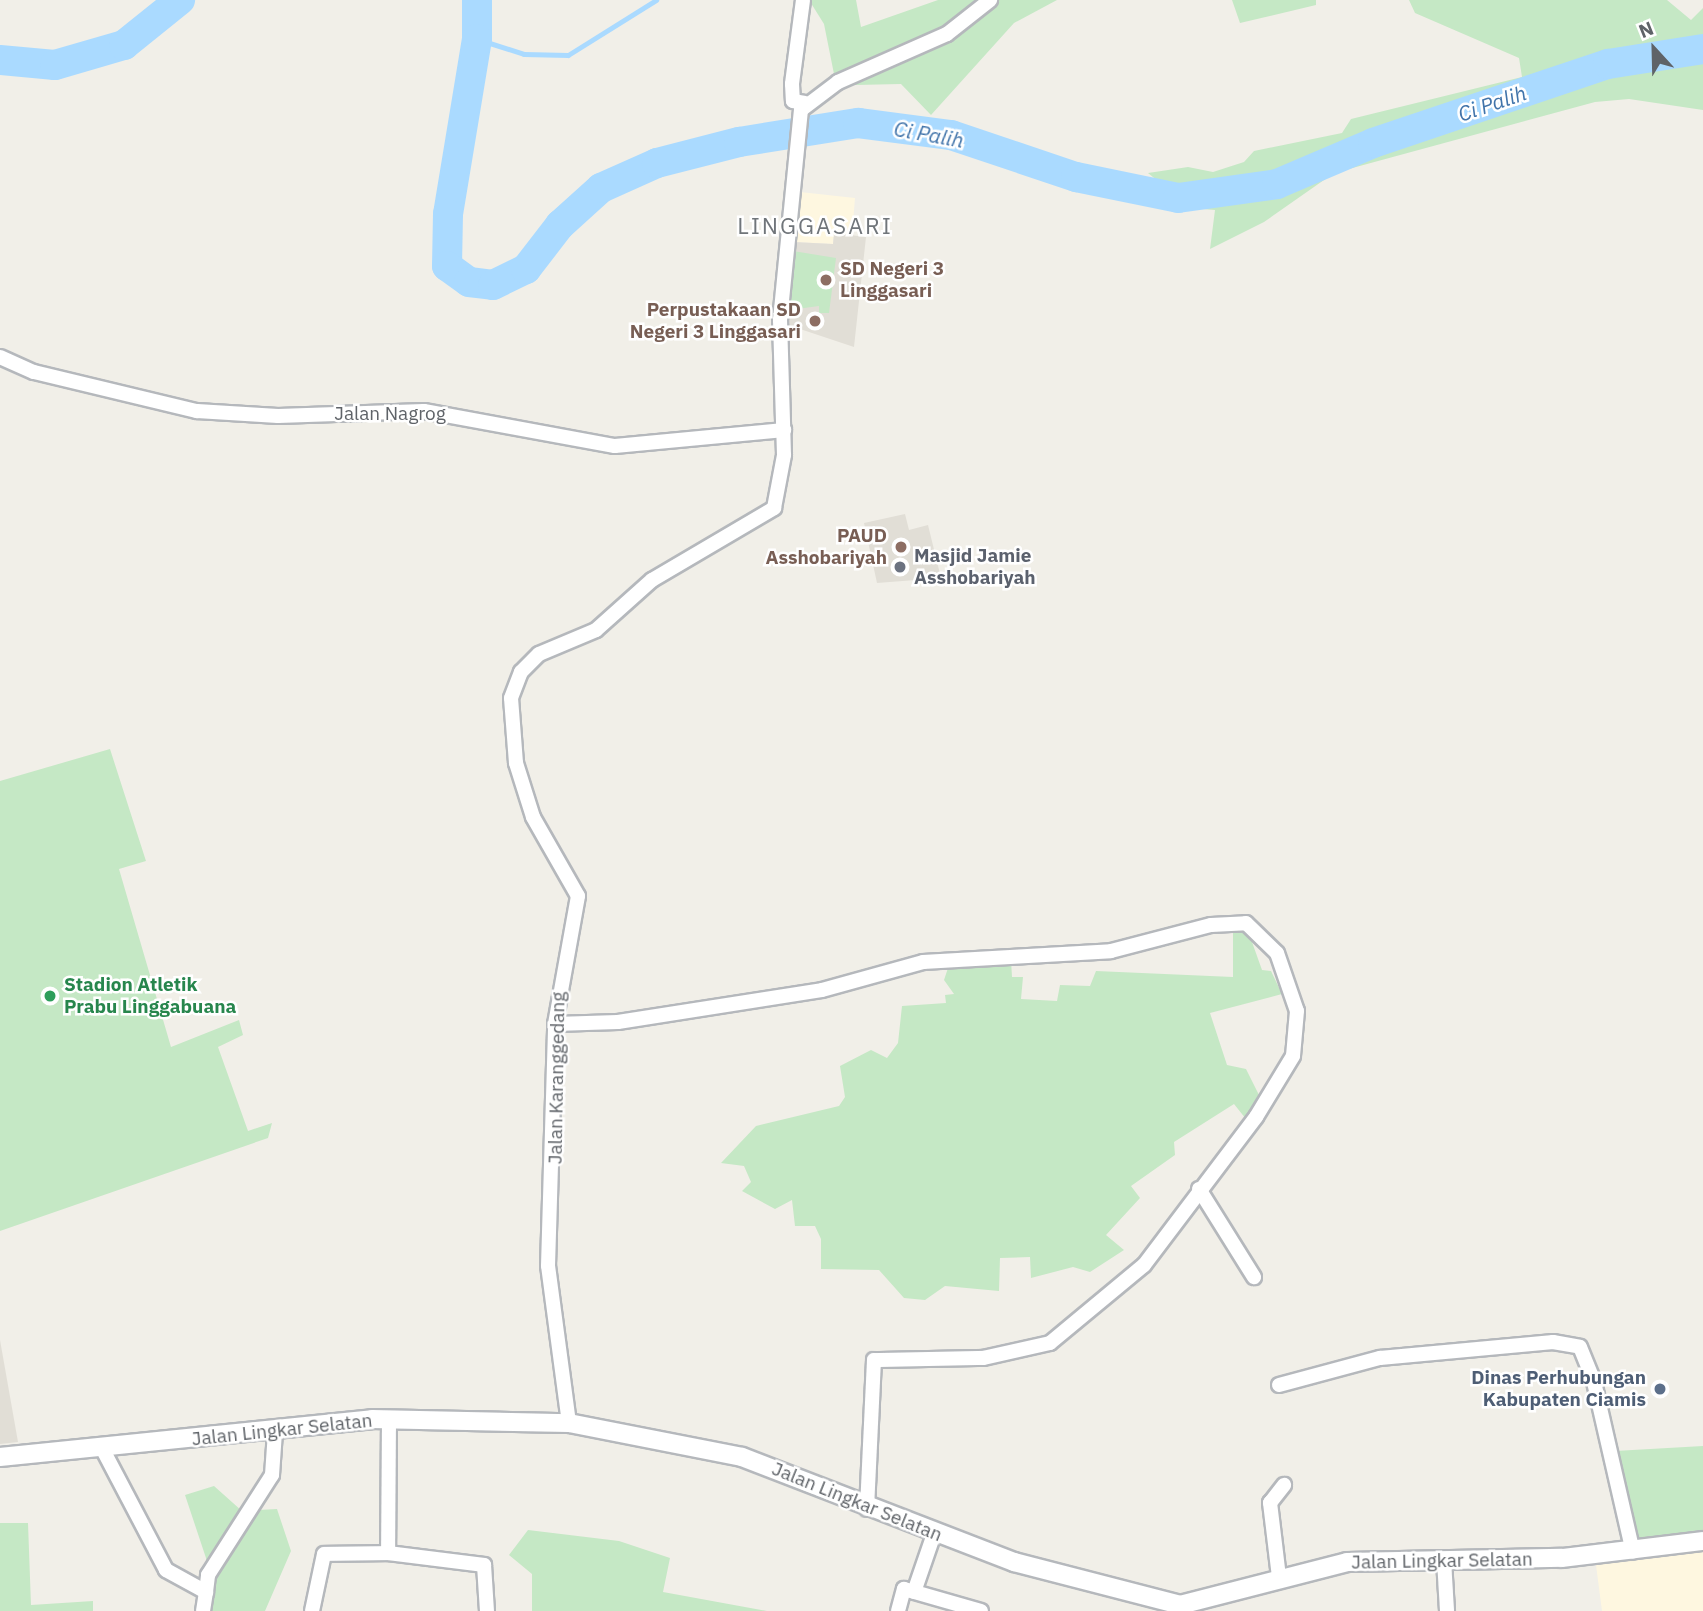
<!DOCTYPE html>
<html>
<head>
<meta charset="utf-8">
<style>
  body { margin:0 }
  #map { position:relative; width:1703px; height:1611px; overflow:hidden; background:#f1efe8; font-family:"IBM Plex Sans",sans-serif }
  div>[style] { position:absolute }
  .commercial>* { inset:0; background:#fef7e0 }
  .education>* { inset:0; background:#e1ded6 }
  .green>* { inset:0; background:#c5e8c5 }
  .stream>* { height:5px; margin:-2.5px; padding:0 2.5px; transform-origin:2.5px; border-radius:2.5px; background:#aadaff }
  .river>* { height:30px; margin:-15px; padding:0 15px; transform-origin:15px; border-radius:15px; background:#aadaff }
  .roads { filter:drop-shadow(2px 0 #b5b8bc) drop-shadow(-2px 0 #b5b8bc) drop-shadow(0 2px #b5b8bc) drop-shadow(0 -2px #b5b8bc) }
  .minor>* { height:14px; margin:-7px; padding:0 7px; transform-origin:7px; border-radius:7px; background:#fff }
  .tertiary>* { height:18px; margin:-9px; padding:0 9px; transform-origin:9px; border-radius:9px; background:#fff }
  .dots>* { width:19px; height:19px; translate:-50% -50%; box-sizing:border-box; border:4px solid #fff; border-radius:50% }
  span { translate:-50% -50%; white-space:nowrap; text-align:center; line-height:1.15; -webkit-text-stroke:5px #fff; paint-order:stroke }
  .education-label { font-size:19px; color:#785e54; font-weight:700 }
  .left { translate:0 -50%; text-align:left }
  .right { translate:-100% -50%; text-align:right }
  .street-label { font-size:19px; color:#5f6368 }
  .worship-label { font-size:19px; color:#5b616d; font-weight:700 }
  .leisure-label { font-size:19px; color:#27864d; font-weight:700 }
  .service-label { font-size:19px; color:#4e5e75; font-weight:700 }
  .water-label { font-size:21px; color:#4174aa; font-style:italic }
  .quarter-label { font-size:23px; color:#70757a; letter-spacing:2px }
  .north { position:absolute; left:1619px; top:14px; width:70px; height:70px; -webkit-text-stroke:5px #fff; paint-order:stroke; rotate:338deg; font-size:19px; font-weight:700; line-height:28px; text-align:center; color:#5f6368 }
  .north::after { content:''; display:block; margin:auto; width:24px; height:32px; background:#5f6368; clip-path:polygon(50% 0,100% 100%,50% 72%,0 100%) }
</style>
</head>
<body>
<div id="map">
  <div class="commercial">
    <div style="clip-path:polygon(800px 192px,855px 198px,852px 235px,834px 234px,833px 244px,794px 242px)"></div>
    <div style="clip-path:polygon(1703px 1546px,1703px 1611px,1602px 1611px,1596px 1565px)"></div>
  </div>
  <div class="education">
    <div style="clip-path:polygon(834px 233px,866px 237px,854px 347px,788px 325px,794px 242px,833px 244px)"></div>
    <div style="clip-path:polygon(905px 514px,909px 530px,928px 525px,941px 578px,877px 583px,864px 523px)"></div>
    <div style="clip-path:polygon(0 1340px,18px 1442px,0 1444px)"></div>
  </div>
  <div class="green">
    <div style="clip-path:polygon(809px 0,856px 0,861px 27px,938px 0,1057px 0,1014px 23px,931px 115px,901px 84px,855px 85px,834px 74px,824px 24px)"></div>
    <div style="clip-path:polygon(1232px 0,1316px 0,1316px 5px,1240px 23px)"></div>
    <div style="clip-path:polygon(1409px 0,1667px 0,1691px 20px,1703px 8px,1703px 110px,1629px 99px,1595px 102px,1334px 173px,1264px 222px,1210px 249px,1215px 210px,1191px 208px,1148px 173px,1188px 167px,1213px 172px,1244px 162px,1254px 151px,1342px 133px,1351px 119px,1522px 77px,1519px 58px,1415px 13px)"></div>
    <div style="clip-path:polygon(793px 251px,836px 258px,829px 313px,819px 313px,819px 306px,789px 310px)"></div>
    <div style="clip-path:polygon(110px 749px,146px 861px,119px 869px,171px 1047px,239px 1020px,243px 1035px,218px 1047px,248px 1131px,272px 1123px,268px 1138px,0 1231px,0 781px)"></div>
    <div style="clip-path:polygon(1233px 927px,1247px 928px,1262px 970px,1271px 971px,1282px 994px,1210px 1013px,1227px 1065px,1246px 1069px,1261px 1099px,1246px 1119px,1234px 1104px,1174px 1142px,1175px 1155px,1131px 1186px,1140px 1198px,1106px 1235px,1124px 1250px,1090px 1272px,1073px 1267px,1031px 1278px,1030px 1257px,1000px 1258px,999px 1291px,945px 1286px,925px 1300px,904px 1298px,879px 1270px,821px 1269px,821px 1239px,815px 1226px,795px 1226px,792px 1200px,775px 1209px,742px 1191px,751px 1182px,744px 1166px,721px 1163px,756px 1126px,839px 1106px,845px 1097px,840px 1066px,871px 1050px,887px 1058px,898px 1043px,902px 1006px,946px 1003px,945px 995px,954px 994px,944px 980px,950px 962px,1011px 960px,1012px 977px,1023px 977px,1021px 999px,1057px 1001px,1060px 985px,1090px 986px,1096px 971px,1233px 977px)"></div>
    <div style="clip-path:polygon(1703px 1446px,1703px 1534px,1639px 1546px,1615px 1451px)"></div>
    <div style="clip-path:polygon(214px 1486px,242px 1511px,277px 1509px,291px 1551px,265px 1611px,211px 1611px,206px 1558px,185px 1495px)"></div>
    <div style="clip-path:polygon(0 1523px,28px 1523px,31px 1605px,93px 1601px,93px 1611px,0 1611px)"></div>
    <div style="clip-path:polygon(528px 1530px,619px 1541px,670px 1558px,663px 1592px,767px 1611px,532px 1611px,532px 1574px,509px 1555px)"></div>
  </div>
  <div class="stream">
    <div style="left:477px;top:39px;width:49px;rotate:17.7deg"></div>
    <div style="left:524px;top:54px;width:44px;rotate:1.3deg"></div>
    <div style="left:568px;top:55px;width:104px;rotate:-32deg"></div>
  </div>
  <div class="river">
    <div style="left:477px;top:0;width:39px;rotate:90deg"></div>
    <div style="left:477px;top:39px;width:177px;rotate:99.4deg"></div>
    <div style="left:448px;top:214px;width:52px;rotate:91.1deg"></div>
    <div style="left:447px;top:266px;width:27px;rotate:36deg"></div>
    <div style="left:469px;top:282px;width:24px;rotate:7deg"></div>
    <div style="left:493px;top:285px;width:37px;rotate:-26deg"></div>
    <div style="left:526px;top:269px;width:56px;rotate:-52.3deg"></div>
    <div style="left:560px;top:225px;width:55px;rotate:-42.1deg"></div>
    <div style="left:601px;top:188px;width:61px;rotate:-24.1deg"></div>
    <div style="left:657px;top:163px;width:85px;rotate:-14.4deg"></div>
    <div style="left:739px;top:142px;width:121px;rotate:-9.1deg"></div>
    <div style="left:858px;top:123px;width:94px;rotate:7.4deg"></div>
    <div style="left:951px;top:135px;width:132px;rotate:18.6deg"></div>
    <div style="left:1076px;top:177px;width:104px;rotate:11.6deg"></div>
    <div style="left:1178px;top:198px;width:100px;rotate:-8deg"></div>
    <div style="left:1277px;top:184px;width:104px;rotate:-23.1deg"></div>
    <div style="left:1373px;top:143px;width:248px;rotate:-18.6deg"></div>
    <div style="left:1608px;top:64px;width:96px;rotate:-9deg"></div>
    <div style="left:0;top:60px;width:55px;rotate:5.2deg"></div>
    <div style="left:55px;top:65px;width:72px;rotate:-16.2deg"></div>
    <div style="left:124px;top:45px;width:72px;rotate:-38.8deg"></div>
  </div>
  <div class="roads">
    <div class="minor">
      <div style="left:803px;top:0;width:85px;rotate:97.5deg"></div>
      <div style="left:792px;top:84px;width:17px;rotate:87deg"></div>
      <div style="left:793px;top:101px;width:12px;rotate:9deg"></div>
      <div style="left:0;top:357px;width:37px;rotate:24deg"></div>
      <div style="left:34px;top:372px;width:168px;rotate:13.5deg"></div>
      <div style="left:197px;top:411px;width:81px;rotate:3.5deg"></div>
      <div style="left:278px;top:416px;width:146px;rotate:-2deg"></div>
      <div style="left:424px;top:411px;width:194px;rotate:10.4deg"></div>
      <div style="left:615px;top:446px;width:170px;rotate:-5.4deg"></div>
      <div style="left:555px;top:1024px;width:63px;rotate:-1.8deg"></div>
      <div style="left:618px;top:1022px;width:206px;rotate:-8.9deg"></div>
      <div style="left:822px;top:990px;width:105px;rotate:-15.5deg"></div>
      <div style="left:923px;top:962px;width:188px;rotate:-3.3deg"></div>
      <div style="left:1111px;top:951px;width:103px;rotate:-14.6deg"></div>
      <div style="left:1211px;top:925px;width:35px;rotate:-3deg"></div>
      <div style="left:1246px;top:923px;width:43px;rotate:44.1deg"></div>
      <div style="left:1277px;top:953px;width:61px;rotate:71deg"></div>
      <div style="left:1297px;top:1011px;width:45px;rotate:95.1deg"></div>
      <div style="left:1293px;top:1056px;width:71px;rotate:121.2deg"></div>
      <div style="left:1256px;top:1117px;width:186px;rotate:127.1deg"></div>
      <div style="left:1144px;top:1265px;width:122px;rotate:140.3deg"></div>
      <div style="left:1050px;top:1343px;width:69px;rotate:167.4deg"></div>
      <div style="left:983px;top:1358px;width:109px;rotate:178.9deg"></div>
      <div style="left:874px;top:1360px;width:149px;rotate:92.7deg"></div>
      <div style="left:1199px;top:1189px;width:104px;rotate:58deg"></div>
      <div style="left:1279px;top:1385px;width:105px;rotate:-15deg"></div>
      <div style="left:1380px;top:1358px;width:174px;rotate:-5.3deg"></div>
      <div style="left:1553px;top:1342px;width:27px;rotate:10deg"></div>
      <div style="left:1580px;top:1347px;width:38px;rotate:68deg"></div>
      <div style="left:1594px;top:1382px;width:174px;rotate:77.1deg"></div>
      <div style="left:389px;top:1419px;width:134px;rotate:90.4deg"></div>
      <div style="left:388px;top:1553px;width:97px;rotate:7.1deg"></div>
      <div style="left:484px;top:1565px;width:46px;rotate:86.3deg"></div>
      <div style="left:569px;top:1423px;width:158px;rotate:-97.6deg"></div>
      <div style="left:548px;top:1266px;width:242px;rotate:-88.3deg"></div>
      <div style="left:555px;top:1024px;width:130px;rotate:-79.8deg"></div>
      <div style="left:578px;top:896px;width:91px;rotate:-119.7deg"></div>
      <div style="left:533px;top:817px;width:57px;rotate:-107.5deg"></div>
      <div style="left:516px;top:763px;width:65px;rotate:-94.4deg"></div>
      <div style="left:511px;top:698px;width:28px;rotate:-69deg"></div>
      <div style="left:521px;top:672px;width:25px;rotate:-45deg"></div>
      <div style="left:539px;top:654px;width:62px;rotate:-22.8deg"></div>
      <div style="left:596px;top:630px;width:75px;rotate:-41.8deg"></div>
      <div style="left:652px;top:580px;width:142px;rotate:-30.5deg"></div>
      <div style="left:774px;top:508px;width:54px;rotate:-79.3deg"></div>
      <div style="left:784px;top:455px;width:135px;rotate:-91.7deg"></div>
      <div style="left:780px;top:320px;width:211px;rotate:-84.3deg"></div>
      <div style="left:801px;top:110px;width:46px;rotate:-37.1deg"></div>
      <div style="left:838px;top:82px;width:119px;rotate:-23.8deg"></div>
      <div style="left:947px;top:34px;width:55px;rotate:-38.3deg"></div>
      <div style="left:101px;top:1446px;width:140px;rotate:62.3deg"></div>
      <div style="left:166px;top:1570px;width:46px;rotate:28.8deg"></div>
      <div style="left:206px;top:1592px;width:19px;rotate:99deg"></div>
      <div style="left:1444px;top:1560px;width:51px;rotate:86.6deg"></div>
      <div style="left:1279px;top:1577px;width:75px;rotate:-96.9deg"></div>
      <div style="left:1270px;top:1503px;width:23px;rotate:-52deg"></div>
      <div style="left:206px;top:1592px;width:17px;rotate:-83deg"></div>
      <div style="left:208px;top:1575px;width:119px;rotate:-57.4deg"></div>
      <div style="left:272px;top:1475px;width:43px;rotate:-86deg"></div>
      <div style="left:914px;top:1592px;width:61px;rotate:-71deg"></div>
      <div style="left:312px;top:1611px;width:58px;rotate:-78.1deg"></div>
      <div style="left:324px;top:1554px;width:64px;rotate:-0.9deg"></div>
      <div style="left:898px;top:1611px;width:23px;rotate:-75deg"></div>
      <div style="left:904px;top:1589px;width:80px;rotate:15.9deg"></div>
    </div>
    <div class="tertiary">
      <div style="left:0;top:1457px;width:374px;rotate:-5.8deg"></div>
      <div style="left:372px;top:1419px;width:197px;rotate:1.2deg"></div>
      <div style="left:569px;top:1423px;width:176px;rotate:11.1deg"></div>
      <div style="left:742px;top:1457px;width:292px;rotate:21.1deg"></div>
      <div style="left:1014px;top:1562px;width:171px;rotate:14.5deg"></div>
      <div style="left:1180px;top:1605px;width:172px;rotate:-14.4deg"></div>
      <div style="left:1347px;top:1562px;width:215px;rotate:-1.1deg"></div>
      <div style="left:1562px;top:1558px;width:142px;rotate:-6.9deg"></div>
    </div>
  </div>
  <div class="dots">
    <div style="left:826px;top:280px;background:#8d6e63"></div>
    <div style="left:815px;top:321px;background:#8d6e63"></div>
    <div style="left:901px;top:547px;background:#8d6e63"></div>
    <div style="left:900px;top:567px;background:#6b7280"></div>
    <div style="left:50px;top:996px;background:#2e9e5b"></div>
    <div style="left:1660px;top:1389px;background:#5c6f8a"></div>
  </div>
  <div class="education-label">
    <span class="left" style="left:840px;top:280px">SD Negeri 3<br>Linggasari</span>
    <span class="right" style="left:801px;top:321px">Perpustakaan SD<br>Negeri 3 Linggasari</span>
    <span class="right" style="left:887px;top:547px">PAUD<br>Asshobariyah</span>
  </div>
  <div class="street-label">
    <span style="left:390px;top:414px">Jalan Nagrog</span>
    <span style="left:557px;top:1078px;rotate:-89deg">Jalan Karanggedang</span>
    <span style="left:282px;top:1430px;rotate:-6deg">Jalan Lingkar Selatan</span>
    <span style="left:857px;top:1502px;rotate:22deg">Jalan Lingkar Selatan</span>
    <span style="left:1442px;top:1561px;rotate:-1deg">Jalan Lingkar Selatan</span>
  </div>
  <div class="worship-label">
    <span class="left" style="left:914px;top:567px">Masjid Jamie<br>Asshobariyah</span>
  </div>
  <div class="leisure-label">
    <span class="left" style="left:64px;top:996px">Stadion Atletik<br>Prabu Linggabuana</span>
  </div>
  <div class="service-label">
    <span class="right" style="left:1646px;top:1389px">Dinas Perhubungan<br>Kabupaten Ciamis</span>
  </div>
  <div class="water-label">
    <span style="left:1492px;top:103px;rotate:-19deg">Ci Palih</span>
    <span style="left:929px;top:134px;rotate:10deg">Ci Palih</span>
  </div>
  <div class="quarter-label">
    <span style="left:815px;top:225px">LINGGASARI</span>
  </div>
  <div class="north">N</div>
</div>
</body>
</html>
